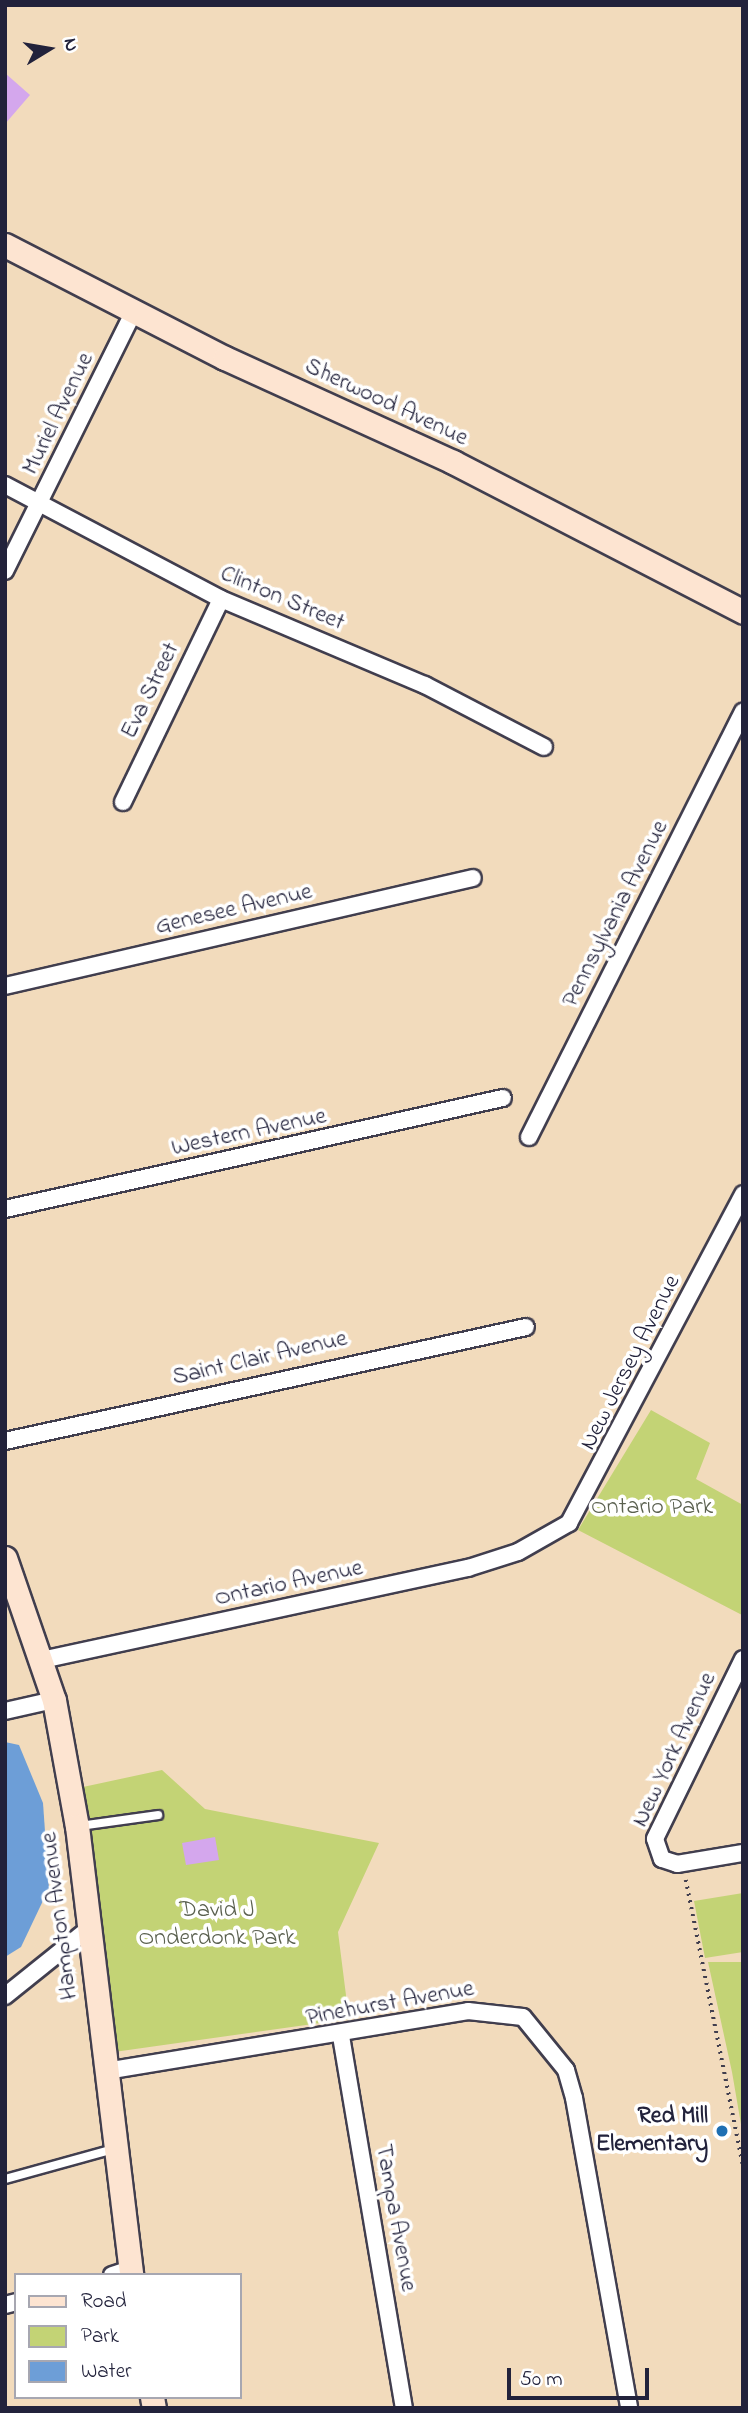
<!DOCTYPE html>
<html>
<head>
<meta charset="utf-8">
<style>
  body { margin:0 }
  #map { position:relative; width:748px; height:2413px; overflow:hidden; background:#f2dbbc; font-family:"Indie Flower",sans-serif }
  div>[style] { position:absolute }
  .green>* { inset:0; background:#c3d375 }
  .water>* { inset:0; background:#6d9ed7 }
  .building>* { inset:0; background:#d4a7ed }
  .path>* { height:3.5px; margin-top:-1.75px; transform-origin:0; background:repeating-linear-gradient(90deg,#413e4e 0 2px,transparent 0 7px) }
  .roads { filter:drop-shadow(2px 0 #413e4e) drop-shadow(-2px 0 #413e4e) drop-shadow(0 2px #413e4e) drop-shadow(0 -2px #413e4e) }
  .lane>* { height:8px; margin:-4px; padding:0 4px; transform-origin:4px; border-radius:4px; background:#fff }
  .street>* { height:16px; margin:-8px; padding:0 8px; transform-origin:8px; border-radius:8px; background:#fff }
  .secondary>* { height:23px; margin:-11.5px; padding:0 11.5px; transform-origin:11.5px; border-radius:11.5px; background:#fde4d1 }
  .dots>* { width:19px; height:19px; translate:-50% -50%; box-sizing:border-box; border:4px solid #fff; border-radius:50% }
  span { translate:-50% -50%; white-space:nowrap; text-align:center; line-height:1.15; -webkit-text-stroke:7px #fff; paint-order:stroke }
  .street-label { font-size:24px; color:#22223b }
  .park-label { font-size:24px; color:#5a604f }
  .poi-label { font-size:24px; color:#22223b; font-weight:700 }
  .right { translate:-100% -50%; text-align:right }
  .frame { position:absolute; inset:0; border:7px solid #22223b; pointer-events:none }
  .legend { position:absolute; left:14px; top:2273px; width:228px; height:126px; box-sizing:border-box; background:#fff; border:2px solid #a7a7b1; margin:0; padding:9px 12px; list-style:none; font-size:21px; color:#22223b }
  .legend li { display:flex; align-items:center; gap:14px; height:35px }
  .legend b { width:35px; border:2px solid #a7a7b1 }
  .north { position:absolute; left:14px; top:14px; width:70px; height:70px; -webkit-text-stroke:5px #fff; paint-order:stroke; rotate:79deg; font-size:19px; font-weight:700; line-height:28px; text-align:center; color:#22223b }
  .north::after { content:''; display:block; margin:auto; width:24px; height:32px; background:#22223b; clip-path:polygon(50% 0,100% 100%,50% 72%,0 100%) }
  .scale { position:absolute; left:507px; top:2368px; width:142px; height:32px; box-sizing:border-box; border:4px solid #22223b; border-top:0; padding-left:9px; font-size:21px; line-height:24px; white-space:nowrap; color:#22223b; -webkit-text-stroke:5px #fff; paint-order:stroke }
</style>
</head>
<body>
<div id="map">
  <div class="green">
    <div style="clip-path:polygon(651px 1410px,710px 1443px,696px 1479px,743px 1505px,742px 1615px,578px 1530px)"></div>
    <div style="clip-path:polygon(162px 1770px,205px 1809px,379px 1843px,338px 1932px,349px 2019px,114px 2052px,83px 1787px)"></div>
    <div style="clip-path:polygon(743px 1893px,743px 1952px,705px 1958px,694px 1901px)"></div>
    <div style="clip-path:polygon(708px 1962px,743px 1962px,743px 2136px,732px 2072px)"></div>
  </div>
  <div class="water">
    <div style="clip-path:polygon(5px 1742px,19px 1745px,43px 1803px,49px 1888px,21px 1947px,5px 1957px)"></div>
  </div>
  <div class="building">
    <div style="clip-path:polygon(5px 73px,30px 95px,5px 124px)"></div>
    <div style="clip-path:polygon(215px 1837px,219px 1860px,186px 1865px,182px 1843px)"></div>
  </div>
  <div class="path">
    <div style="left:686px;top:1880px;width:290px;rotate:78.7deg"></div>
  </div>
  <div class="roads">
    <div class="lane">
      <div style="left:80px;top:1826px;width:79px;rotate:-8deg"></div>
      <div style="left:5px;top:2179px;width:113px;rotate:-15.4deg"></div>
    </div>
    <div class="street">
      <div style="left:5px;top:485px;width:244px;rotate:27.8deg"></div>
      <div style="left:221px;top:599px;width:221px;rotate:22.9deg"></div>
      <div style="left:425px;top:685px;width:134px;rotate:27.5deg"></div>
      <div style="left:5px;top:571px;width:288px;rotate:-63.6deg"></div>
      <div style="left:123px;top:802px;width:225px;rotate:-64.2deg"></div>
      <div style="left:5px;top:986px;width:480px;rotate:-13deg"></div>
      <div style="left:529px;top:1137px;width:476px;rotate:-63.3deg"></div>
      <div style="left:5px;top:1209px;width:510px;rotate:-12.57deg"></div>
      <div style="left:5px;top:1441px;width:533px;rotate:-12.34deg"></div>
      <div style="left:743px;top:1659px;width:200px;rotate:116.1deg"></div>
      <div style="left:655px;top:1839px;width:21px;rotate:71deg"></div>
      <div style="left:662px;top:1859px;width:16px;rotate:18deg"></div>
      <div style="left:677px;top:1864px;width:67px;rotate:-9.5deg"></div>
      <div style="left:42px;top:1660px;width:436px;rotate:-12.2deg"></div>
      <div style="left:468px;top:1568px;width:52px;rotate:-17.7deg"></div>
      <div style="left:518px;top:1552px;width:59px;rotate:-29.6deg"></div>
      <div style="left:569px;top:1523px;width:372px;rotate:-62.1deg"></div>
      <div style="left:5px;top:1711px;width:50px;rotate:-12.7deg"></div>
      <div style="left:5px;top:1996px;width:105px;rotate:-38.8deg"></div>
      <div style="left:341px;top:2036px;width:377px;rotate:80.4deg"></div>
      <div style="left:106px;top:2071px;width:367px;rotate:-9.4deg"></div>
      <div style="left:468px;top:2011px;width:55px;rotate:6.2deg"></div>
      <div style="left:523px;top:2017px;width:68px;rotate:50.9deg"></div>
      <div style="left:566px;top:2070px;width:29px;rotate:74deg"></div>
      <div style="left:574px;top:2098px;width:315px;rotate:79.9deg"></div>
      <div style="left:112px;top:2275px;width:19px;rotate:-18deg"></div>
      <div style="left:5px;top:2305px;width:11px;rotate:-15deg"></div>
    </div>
    <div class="secondary">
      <div style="left:5px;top:245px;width:247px;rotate:27.2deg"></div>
      <div style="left:225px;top:358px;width:251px;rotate:24.5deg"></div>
      <div style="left:453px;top:462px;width:326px;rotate:27.3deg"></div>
      <div style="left:5px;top:1558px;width:150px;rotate:71deg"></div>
      <div style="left:54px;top:1700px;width:128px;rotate:79.7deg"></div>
      <div style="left:77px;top:1826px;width:452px;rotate:83.1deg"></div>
      <div style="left:152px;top:2397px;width:11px;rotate:80deg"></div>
    </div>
  </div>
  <div class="dots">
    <div style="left:722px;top:2131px;background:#1f6fb2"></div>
  </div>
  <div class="street-label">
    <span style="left:386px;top:403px;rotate:25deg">Sherwood Avenue</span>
    <span style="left:59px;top:414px;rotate:-64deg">Muriel Avenue</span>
    <span style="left:282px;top:599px;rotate:23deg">Clinton Street</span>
    <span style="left:151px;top:691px;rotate:-64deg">Eva Street</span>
    <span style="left:234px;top:910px;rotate:-13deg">Genesee Avenue</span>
    <span style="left:616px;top:914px;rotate:-63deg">Pennsylvania Avenue</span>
    <span style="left:249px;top:1133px;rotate:-12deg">Western Avenue</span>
    <span style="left:260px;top:1359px;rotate:-13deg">Saint Clair Avenue</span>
    <span style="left:631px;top:1363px;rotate:-63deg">New Jersey Avenue</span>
    <span style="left:289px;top:1584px;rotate:-12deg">Ontario Avenue</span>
    <span style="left:675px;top:1750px;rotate:-65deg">New York Avenue</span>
    <span style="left:60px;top:1916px;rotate:-97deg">Hampton Avenue</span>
    <span style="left:390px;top:2004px;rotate:-10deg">Pinehurst Avenue</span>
    <span style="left:395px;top:2218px;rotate:80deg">Tampa Avenue</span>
  </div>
  <div class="park-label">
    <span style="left:652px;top:1508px">Ontario Park</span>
    <span style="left:217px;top:1925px">David J<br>Onderdonk Park</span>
  </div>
  <div class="poi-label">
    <span class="right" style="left:708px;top:2131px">Red Mill<br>Elementary</span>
  </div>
  <div class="frame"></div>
  <ul class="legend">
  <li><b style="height:9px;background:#fde4d1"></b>Road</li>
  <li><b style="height:19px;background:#c3d375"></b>Park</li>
  <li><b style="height:19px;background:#6d9ed7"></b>Water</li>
  </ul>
  <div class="north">N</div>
  <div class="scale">50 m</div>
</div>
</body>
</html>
